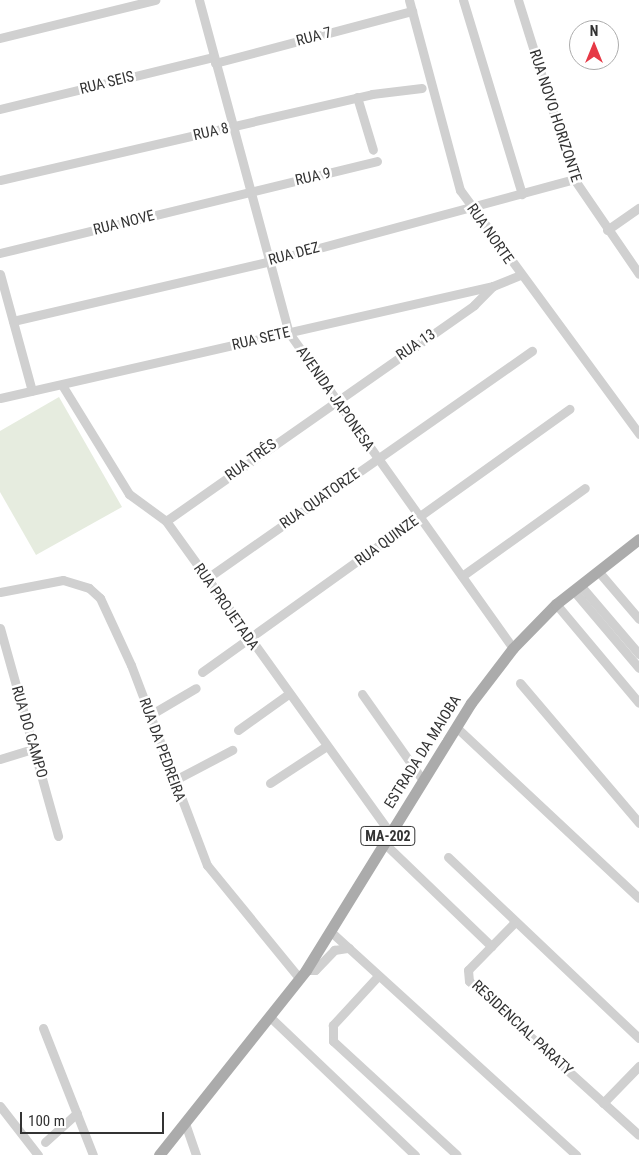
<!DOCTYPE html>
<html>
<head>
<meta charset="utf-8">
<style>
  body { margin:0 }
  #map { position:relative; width:639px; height:1155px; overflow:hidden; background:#fff; font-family:"Roboto Condensed",sans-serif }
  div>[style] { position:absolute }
  .green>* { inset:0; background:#e6ecdf }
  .minor>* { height:9px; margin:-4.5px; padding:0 4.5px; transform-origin:4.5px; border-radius:4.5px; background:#d0d0d0 }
  .major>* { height:11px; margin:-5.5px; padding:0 5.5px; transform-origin:5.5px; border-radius:5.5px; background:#ababab }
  span { translate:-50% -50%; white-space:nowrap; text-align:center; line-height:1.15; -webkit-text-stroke:5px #fff; paint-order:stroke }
  .shield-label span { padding:1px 4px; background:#fff; border:1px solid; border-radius:4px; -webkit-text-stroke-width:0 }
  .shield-label { font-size:14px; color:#333; font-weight:700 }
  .street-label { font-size:15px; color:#333 }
  .north { position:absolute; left:569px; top:20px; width:50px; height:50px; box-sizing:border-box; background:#fff; border:1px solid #adadad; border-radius:50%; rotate:0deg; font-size:14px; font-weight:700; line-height:20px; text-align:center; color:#333 }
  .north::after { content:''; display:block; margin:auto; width:18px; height:22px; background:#e63946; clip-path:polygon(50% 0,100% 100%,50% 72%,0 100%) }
  .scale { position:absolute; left:20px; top:1112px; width:144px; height:22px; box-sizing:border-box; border:2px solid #333; border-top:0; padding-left:6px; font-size:15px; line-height:18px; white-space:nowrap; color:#333; -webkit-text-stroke:4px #fff; paint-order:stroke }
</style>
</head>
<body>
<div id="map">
  <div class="green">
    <div style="clip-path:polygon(59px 397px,122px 507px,36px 555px,0 492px,0 431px)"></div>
  </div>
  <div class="minor">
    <div style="left:199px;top:0;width:345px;rotate:74.9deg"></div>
    <div style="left:289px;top:333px;width:387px;rotate:54.6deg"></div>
    <div style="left:409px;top:0;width:197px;rotate:75deg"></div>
    <div style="left:460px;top:190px;width:303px;rotate:53.7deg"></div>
    <div style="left:463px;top:0;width:203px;rotate:73.1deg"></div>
    <div style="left:518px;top:0;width:188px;rotate:72.6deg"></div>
    <div style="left:574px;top:179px;width:115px;rotate:55.6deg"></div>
    <div style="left:0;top:38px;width:160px;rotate:-13.8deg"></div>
    <div style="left:215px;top:63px;width:204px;rotate:-14.8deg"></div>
    <div style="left:357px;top:97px;width:55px;rotate:73.2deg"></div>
    <div style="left:0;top:109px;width:220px;rotate:-13.7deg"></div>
    <div style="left:0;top:180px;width:382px;rotate:-13deg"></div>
    <div style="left:372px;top:94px;width:50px;rotate:-6.8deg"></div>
    <div style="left:607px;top:230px;width:39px;rotate:-35deg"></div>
    <div style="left:0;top:253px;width:388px;rotate:-13.7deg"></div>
    <div style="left:0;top:274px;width:121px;rotate:74.7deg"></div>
    <div style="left:13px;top:321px;width:261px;rotate:-13.1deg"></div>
    <div style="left:267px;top:262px;width:318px;rotate:-15.1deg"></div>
    <div style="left:62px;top:385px;width:128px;rotate:58.4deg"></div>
    <div style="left:129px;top:494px;width:46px;rotate:36.1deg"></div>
    <div style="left:166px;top:521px;width:384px;rotate:54.3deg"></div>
    <div style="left:0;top:398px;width:506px;rotate:-12.8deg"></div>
    <div style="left:493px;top:286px;width:29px;rotate:-22deg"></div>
    <div style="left:166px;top:521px;width:376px;rotate:-35deg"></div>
    <div style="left:474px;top:305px;width:27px;rotate:-45deg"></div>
    <div style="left:598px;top:571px;width:63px;rotate:49.5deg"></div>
    <div style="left:462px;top:576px;width:151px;rotate:-35.6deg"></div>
    <div style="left:206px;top:579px;width:398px;rotate:-35deg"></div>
    <div style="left:580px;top:585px;width:91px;rotate:49.5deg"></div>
    <div style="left:573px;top:590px;width:102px;rotate:49.8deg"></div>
    <div style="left:0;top:592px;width:64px;rotate:-10.8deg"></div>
    <div style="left:63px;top:580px;width:27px;rotate:17deg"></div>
    <div style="left:89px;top:588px;width:15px;rotate:42deg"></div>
    <div style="left:100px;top:598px;width:74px;rotate:65.2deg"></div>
    <div style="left:131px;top:665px;width:214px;rotate:69.2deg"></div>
    <div style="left:207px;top:865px;width:147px;rotate:50.8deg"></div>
    <div style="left:556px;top:604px;width:129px;rotate:50deg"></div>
    <div style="left:0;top:628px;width:216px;rotate:74.4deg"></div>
    <div style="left:202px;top:672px;width:452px;rotate:-35.6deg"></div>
    <div style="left:520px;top:683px;width:184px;rotate:49.6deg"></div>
    <div style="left:362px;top:694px;width:104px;rotate:54.8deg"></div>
    <div style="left:150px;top:715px;width:53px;rotate:-30.4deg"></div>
    <div style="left:456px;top:727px;width:250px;rotate:43.1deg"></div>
    <div style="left:238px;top:730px;width:60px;rotate:-35.5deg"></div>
    <div style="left:0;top:759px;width:34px;rotate:-17deg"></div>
    <div style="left:173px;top:781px;width:67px;rotate:-27.7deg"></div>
    <div style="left:270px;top:783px;width:66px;rotate:-33.2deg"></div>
    <div style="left:384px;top:843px;width:149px;rotate:43.9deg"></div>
    <div style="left:448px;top:857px;width:263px;rotate:43.5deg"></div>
    <div style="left:515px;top:922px;width:67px;rotate:134.4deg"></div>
    <div style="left:468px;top:970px;width:11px;rotate:85deg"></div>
    <div style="left:469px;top:981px;width:229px;rotate:42.2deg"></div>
    <div style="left:330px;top:931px;width:333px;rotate:42.3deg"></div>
    <div style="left:306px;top:970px;width:9px"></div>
    <div style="left:315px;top:970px;width:28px;rotate:-46deg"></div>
    <div style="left:334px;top:950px;width:15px;rotate:-8deg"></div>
    <div style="left:378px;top:976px;width:67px;rotate:132.6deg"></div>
    <div style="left:333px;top:1025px;width:16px;rotate:90deg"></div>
    <div style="left:333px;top:1041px;width:168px;rotate:42.6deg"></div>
    <div style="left:271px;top:1018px;width:199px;rotate:43.6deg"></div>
    <div style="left:43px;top:1028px;width:136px;rotate:68.5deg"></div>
    <div style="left:603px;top:1103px;width:52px;rotate:-45.8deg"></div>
    <div style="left:0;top:1106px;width:62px;rotate:52.2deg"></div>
    <div style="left:186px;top:1126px;width:31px;rotate:71deg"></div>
    <div style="left:45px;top:1142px;width:43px;rotate:-42.2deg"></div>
  </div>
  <div class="major">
    <div style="left:159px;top:1155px;width:236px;rotate:-51.5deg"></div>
    <div style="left:306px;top:970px;width:314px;rotate:-58.3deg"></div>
    <div style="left:471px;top:703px;width:69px;rotate:-52.6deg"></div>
    <div style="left:513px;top:648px;width:62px;rotate:-45.7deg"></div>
    <div style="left:556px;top:604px;width:105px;rotate:-38.1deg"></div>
  </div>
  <div class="shield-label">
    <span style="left:388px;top:836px">MA-202</span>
  </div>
  <div class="street-label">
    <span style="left:314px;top:37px;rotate:-15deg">RUA 7</span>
    <span style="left:107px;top:83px;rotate:-14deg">RUA SEIS</span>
    <span style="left:555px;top:116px;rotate:72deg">RUA NOVO HORIZONTE</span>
    <span style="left:211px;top:132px;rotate:-13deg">RUA 8</span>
    <span style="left:313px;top:177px;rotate:-13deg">RUA 9</span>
    <span style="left:124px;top:223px;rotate:-14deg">RUA NOVE</span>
    <span style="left:490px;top:234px;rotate:55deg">RUA NORTE</span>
    <span style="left:294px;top:254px;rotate:-15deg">RUA DEZ</span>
    <span style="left:261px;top:339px;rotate:-13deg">RUA SETE</span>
    <span style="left:416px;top:345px;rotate:-34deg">RUA 13</span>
    <span style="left:335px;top:399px;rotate:55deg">AVENIDA JAPONESA</span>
    <span style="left:251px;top:460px;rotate:-36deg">RUA TRÊS</span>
    <span style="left:320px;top:499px;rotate:-35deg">RUA QUATORZE</span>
    <span style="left:387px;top:541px;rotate:-36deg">RUA QUINZE</span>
    <span style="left:226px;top:607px;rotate:55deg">RUA PROJETADA</span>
    <span style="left:29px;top:732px;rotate:74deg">RUA DO CAMPO</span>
    <span style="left:162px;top:750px;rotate:70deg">RUA DA PEDREIRA</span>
    <span style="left:423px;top:752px;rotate:-58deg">ESTRADA DA MAIOBA</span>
    <span style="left:522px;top:1028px;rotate:43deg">RESIDENCIAL PARATY</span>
  </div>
  <div class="north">N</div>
  <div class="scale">100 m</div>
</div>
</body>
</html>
